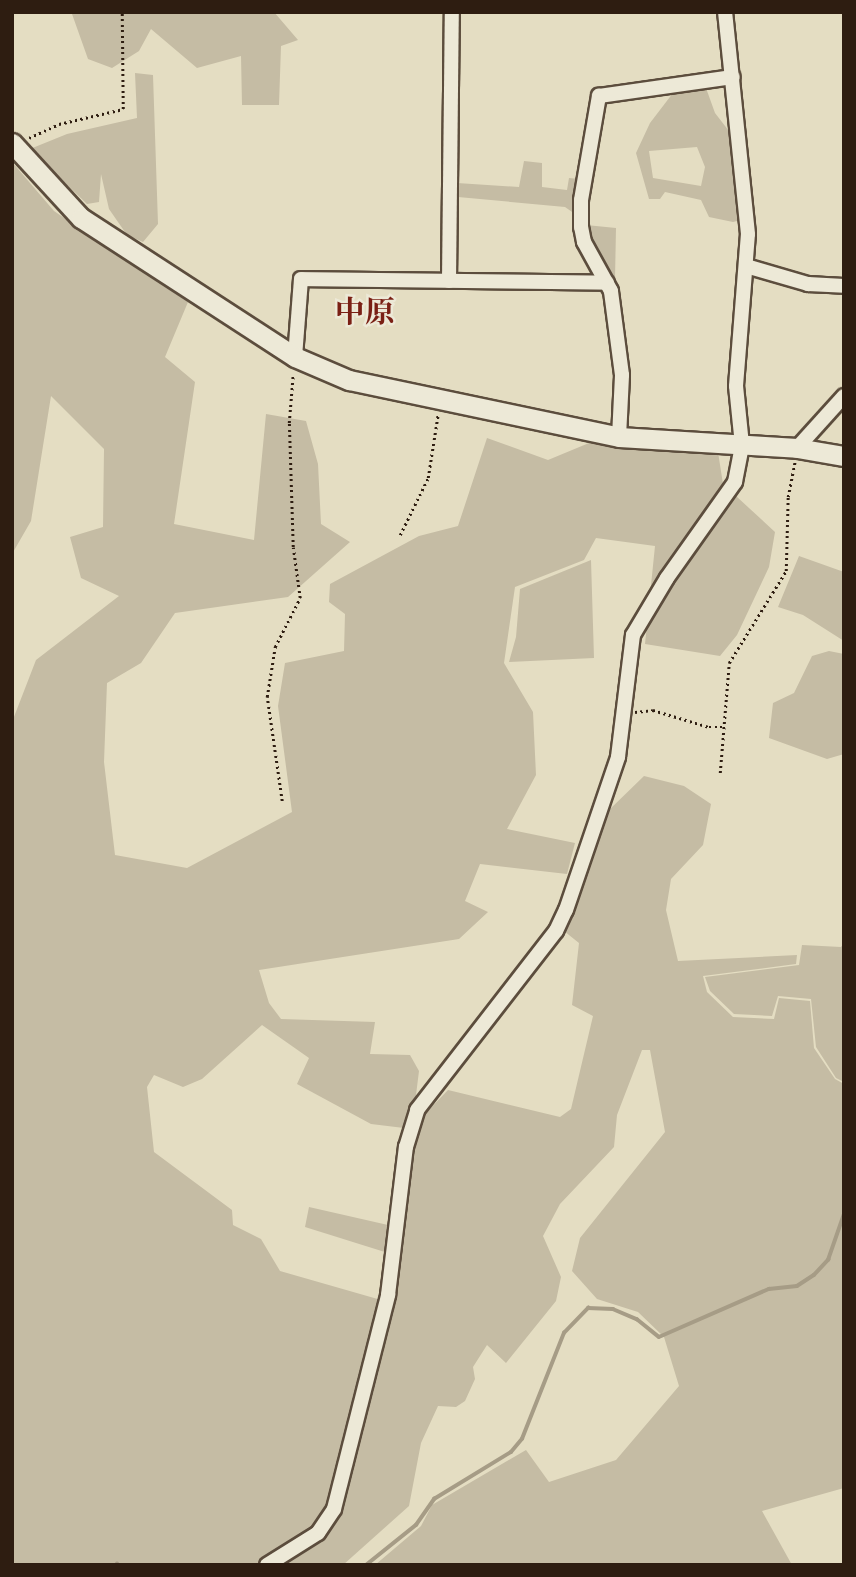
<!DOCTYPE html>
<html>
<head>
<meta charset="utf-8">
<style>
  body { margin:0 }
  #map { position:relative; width:856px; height:1577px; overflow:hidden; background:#e4ddc2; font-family:Vollkorn,"Noto Serif JP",serif }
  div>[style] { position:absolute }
  .green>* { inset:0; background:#c5bca4 }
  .stream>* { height:3.5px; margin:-1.75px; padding:0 1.75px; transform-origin:1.75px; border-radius:1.75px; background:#a69c86 }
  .path>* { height:2.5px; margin-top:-1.25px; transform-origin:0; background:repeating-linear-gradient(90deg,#2e1d11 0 2px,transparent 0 5.5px) }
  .roads { filter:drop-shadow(2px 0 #5c4d3d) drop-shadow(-2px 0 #5c4d3d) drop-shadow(0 2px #5c4d3d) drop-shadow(0 -2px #5c4d3d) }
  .street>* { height:14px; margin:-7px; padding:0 7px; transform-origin:7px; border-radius:7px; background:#ede9d7 }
  .secondary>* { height:19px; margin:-9.5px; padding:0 9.5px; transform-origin:9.5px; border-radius:9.5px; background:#ede9d7 }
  span { translate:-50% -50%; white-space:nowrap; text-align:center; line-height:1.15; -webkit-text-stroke:5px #ede9d7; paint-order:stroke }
  .quarter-label { font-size:30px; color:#7a1f14; font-weight:700 }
  .frame { position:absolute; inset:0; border:14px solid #2e1d11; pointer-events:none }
</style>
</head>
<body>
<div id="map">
  <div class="green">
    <div style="clip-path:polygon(274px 12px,298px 40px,281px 46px,279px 105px,242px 105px,241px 56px,197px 68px,151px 29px,139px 51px,112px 68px,88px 59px,72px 14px)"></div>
    <div style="clip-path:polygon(135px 73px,153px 75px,158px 224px,143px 242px,127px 235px,109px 209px,101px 174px,99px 202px,87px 204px,30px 149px,67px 134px,137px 118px)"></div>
    <div style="clip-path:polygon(evenodd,706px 88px,715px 113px,732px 135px,741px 220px,733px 222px,709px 217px,701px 200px,665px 192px,660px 199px,649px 199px,636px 153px,650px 123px,676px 89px,706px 88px,697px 147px,705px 167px,701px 186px,653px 178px,649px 151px,697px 147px)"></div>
    <div style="clip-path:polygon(524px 161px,542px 163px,542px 187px,567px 190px,569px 178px,579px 179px,575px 214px,565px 207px,458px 197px,457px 183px,519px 187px)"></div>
    <div style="clip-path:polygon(12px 162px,54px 211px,188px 302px,165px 357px,195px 382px,174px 524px,254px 540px,266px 414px,306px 421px,318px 464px,321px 524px,350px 542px,288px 597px,175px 613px,141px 663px,107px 683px,104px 762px,115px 855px,187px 868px,292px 812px,278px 706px,285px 663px,344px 651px,345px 614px,329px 602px,330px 584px,419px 536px,458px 526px,487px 438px,548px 460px,589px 443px,645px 451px,718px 452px,723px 484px,775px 532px,769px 567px,737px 635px,720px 656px,645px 644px,655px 546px,596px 538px,584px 560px,515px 587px,504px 663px,533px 712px,536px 775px,507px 829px,575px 843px,567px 874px,480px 864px,465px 901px,488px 912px,459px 939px,259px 970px,269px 1003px,281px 1019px,375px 1022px,370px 1054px,410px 1055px,419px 1071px,415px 1103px,404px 1128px,371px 1124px,297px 1084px,309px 1058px,262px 1025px,202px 1079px,183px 1087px,154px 1075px,147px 1087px,154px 1152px,232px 1210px,233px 1225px,261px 1239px,280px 1271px,395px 1304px,414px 1137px,424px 1115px,448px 1090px,560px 1117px,571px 1109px,593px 1016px,572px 1005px,579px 943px,564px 931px,608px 811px,644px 776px,684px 786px,711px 804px,703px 845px,671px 879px,666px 910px,678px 961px,797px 955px,796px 964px,703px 976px,707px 992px,733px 1017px,774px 1019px,779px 998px,810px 1001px,814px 1048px,835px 1079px,844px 1084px,844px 1488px,762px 1511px,792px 1565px,375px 1565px,421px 1526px,432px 1505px,526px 1450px,549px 1482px,616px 1460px,679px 1386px,664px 1337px,638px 1312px,597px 1299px,572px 1271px,580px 1238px,665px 1132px,650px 1050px,642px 1050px,617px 1115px,614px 1147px,560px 1204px,543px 1236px,561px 1277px,556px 1301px,506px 1363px,487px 1345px,473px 1367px,475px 1379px,465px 1401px,456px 1407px,438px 1406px,421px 1443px,409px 1506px,343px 1565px,12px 1565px,12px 722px,36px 660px,119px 596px,81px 578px,70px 537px,103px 527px,104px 449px,51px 396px,31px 521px,12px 554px)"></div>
    <div style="clip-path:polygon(586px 225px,616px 228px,615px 279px,610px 279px,588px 241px)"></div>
    <div style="clip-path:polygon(799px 556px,844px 572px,844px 641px,803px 615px,778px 607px)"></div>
    <div style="clip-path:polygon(591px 560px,594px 658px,509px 662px,516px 637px,520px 589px)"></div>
    <div style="clip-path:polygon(829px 651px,844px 654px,844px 754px,827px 759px,769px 738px,773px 703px,794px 693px,812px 656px)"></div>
    <div style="clip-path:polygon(844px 943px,844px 1082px,836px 1078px,816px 1047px,811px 999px,778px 996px,772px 1016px,734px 1014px,710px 991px,705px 977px,799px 965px,802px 945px,841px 947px)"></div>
    <div style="clip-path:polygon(309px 1207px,388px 1225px,392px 1237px,388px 1253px,305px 1227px)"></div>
  </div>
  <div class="stream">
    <div style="left:117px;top:1565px;width:1px;rotate:-90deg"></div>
    <div style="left:366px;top:1565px;width:64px;rotate:-38.7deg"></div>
    <div style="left:416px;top:1525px;width:32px;rotate:-55deg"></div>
    <div style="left:434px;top:1499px;width:90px;rotate:-31.4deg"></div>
    <div style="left:511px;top:1452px;width:17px;rotate:-50deg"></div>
    <div style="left:522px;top:1439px;width:114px;rotate:-68.4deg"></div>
    <div style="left:564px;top:1333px;width:35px;rotate:-46deg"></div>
    <div style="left:588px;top:1308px;width:25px;rotate:2deg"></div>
    <div style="left:613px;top:1309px;width:26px;rotate:23deg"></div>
    <div style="left:637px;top:1319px;width:28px;rotate:39deg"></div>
    <div style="left:659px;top:1337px;width:120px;rotate:-23.6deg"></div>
    <div style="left:769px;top:1289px;width:28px;rotate:-6deg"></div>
    <div style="left:797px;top:1286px;width:20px;rotate:-33deg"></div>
    <div style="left:814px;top:1275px;width:21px;rotate:-47deg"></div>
    <div style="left:828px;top:1260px;width:49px;rotate:-70.8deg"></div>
  </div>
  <div class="path">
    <div style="left:29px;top:138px;width:33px;rotate:-25deg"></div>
    <div style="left:59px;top:124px;width:66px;rotate:-13.2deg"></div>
    <div style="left:123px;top:109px;width:97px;rotate:-90.6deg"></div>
    <div style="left:400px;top:535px;width:64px;rotate:-63.8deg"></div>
    <div style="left:428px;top:478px;width:65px;rotate:-81.1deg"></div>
    <div style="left:635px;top:712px;width:18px;rotate:-6deg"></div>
    <div style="left:653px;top:710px;width:59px;rotate:16.9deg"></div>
    <div style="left:709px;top:727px;width:17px"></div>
    <div style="left:720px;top:773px;width:110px;rotate:-85.3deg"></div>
    <div style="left:729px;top:663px;width:108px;rotate:-58.2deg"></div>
    <div style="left:786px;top:571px;width:74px;rotate:-88.5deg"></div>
    <div style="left:788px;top:497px;width:37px;rotate:-79deg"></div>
    <div style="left:282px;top:801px;width:105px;rotate:-98.2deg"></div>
    <div style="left:267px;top:697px;width:51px;rotate:-80.9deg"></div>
    <div style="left:275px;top:647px;width:55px;rotate:-63deg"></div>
    <div style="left:300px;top:598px;width:51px;rotate:-97.8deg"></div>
    <div style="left:293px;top:547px;width:124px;rotate:-91.8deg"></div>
    <div style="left:289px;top:423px;width:49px;rotate:-85.3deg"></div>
  </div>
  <div class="roads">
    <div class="street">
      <div style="left:746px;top:266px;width:65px;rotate:16.2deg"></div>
      <div style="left:808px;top:284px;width:36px;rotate:3deg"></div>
      <div style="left:449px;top:281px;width:269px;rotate:-89.4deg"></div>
      <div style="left:295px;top:357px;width:78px;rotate:-85.6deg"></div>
      <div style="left:301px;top:279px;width:306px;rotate:0.7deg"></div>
      <div style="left:619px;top:437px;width:62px;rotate:-87.2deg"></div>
      <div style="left:622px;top:375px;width:85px;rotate:-97.5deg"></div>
      <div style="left:611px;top:291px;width:56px;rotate:-118.9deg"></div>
      <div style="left:584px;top:242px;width:15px;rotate:-101deg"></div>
      <div style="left:581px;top:227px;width:27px;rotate:-90deg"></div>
      <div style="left:581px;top:200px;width:106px;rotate:-80.2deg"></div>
      <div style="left:599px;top:96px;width:135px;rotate:-8.1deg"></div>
      <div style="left:797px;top:448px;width:70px;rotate:-47.9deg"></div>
      <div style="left:267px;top:1565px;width:60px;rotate:-32.1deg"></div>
      <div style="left:318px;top:1533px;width:29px;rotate:-56deg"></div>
      <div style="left:334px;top:1509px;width:221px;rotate:-75.8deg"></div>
      <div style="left:388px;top:1295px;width:149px;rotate:-83.1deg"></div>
      <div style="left:406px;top:1147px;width:39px;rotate:-73deg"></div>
      <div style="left:417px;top:1110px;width:227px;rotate:-52.2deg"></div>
      <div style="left:556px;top:931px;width:23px;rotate:-65deg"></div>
      <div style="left:566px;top:910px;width:162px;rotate:-71.2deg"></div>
      <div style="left:618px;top:757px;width:123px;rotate:-83deg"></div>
      <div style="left:633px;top:635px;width:66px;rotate:-59.2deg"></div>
      <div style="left:667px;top:578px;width:118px;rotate:-54.7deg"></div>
      <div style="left:735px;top:482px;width:38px;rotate:-79deg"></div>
      <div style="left:742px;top:445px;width:59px;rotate:-95.8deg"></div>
      <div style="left:736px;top:386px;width:152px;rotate:-85.5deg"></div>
      <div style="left:748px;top:234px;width:223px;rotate:-95.9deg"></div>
    </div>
    <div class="secondary">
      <div style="left:12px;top:143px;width:102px;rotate:47.4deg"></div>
      <div style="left:81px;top:218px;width:255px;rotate:33deg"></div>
      <div style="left:295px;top:357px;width:59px;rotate:23.1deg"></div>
      <div style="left:349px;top:380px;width:276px;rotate:11.9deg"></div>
      <div style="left:619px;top:437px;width:178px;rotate:3.5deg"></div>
      <div style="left:797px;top:448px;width:48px;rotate:9.7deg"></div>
    </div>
  </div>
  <div class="quarter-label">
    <span style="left:365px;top:314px">中原</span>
  </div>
  <div class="frame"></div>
</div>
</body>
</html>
